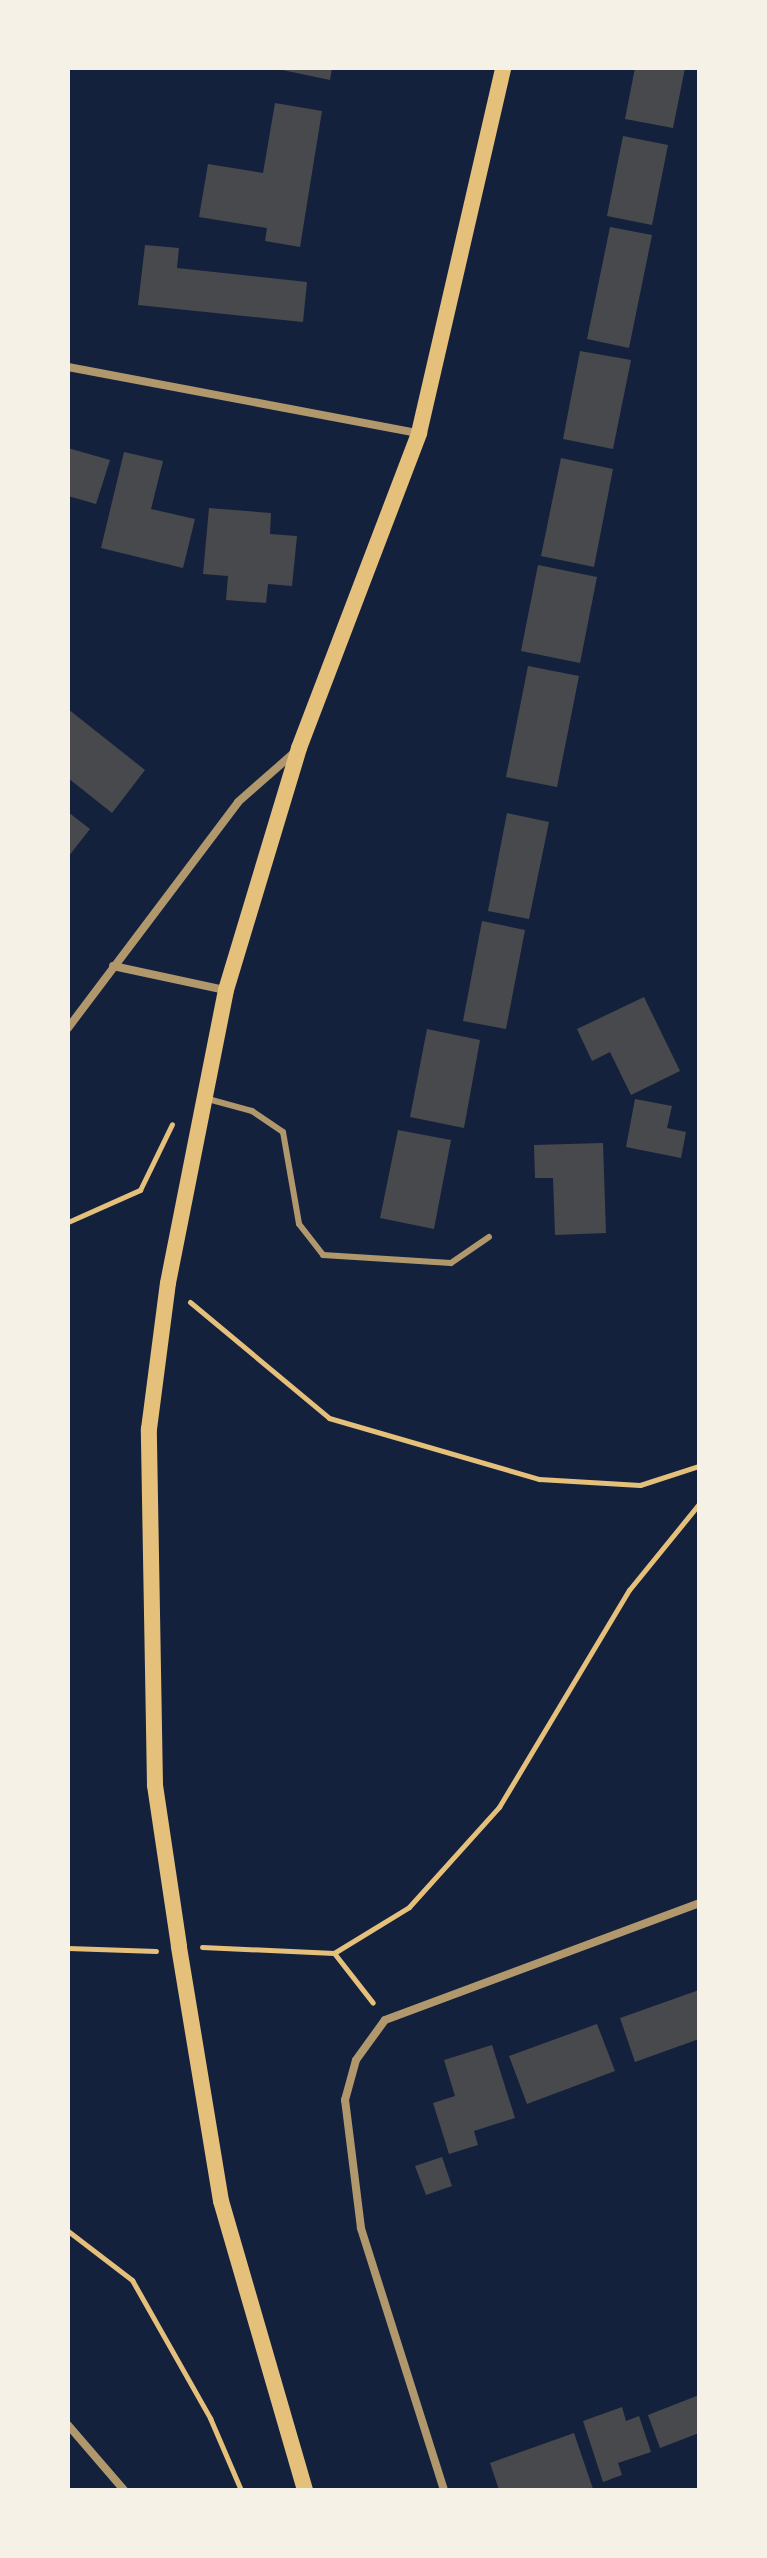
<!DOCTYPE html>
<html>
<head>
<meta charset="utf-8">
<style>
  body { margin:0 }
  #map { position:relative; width:767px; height:2558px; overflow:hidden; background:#14213d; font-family:Figtree,sans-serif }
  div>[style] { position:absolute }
  .building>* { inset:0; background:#48494c }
  .path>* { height:5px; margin:-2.5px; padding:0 2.5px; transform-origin:2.5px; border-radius:2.5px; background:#e5c07b }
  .service>* { height:6px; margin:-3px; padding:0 3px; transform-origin:3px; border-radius:3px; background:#b1986c }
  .minor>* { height:8px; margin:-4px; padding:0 4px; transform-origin:4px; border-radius:4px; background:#b1986c }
  .secondary>* { height:16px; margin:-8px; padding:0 8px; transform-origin:8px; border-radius:8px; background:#e5c07b }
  span { translate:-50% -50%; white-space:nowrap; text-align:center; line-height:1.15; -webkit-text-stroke:6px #f6f1e7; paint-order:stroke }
  .frame { position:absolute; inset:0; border:70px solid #f6f1e7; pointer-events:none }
</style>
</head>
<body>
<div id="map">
  <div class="building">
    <div style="clip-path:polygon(273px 68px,332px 68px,330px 80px)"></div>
    <div style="clip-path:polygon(635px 68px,685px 68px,673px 128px,625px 119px)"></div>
    <div style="clip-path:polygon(275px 103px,322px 111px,300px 247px,265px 241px,267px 228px,199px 217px,208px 164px,263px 173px)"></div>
    <div style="clip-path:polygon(623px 136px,668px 145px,652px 225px,607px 216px)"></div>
    <div style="clip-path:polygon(610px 227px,652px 235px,629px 348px,587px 339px)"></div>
    <div style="clip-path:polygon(145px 245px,179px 248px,177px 268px,307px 282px,303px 322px,138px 305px)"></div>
    <div style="clip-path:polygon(580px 351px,631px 360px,613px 449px,563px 439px)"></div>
    <div style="clip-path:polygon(68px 448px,110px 460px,96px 504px,68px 496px)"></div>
    <div style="clip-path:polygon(124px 452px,163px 461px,151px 509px,195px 519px,183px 568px,101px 548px)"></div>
    <div style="clip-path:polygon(561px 458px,613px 469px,594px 567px,541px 556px)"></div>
    <div style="clip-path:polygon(209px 508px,271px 513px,270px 534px,297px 536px,292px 586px,268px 584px,266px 603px,226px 600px,228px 576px,203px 574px)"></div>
    <div style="clip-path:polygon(538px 565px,597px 577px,580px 663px,521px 651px)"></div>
    <div style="clip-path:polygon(528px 666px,579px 676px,557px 787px,506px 777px)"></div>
    <div style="clip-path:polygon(68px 709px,145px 770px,112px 813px,68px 778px)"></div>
    <div style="clip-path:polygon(68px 812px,90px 829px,68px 857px)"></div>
    <div style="clip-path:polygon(507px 813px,549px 822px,529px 919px,488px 911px)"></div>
    <div style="clip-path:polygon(482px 921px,525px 930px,506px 1029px,463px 1021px)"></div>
    <div style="clip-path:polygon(644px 997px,680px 1071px,631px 1095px,610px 1052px,592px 1061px,577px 1029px)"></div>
    <div style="clip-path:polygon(427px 1029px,480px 1040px,464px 1128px,410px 1117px)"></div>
    <div style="clip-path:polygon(635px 1099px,672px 1106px,667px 1128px,686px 1132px,681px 1158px,626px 1147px)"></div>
    <div style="clip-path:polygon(398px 1130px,451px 1140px,434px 1229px,380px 1218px)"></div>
    <div style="clip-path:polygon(603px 1143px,606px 1233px,555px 1235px,553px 1178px,535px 1178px,534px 1145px)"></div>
    <div style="clip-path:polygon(699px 1990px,699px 2039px,635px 2062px,620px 2018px)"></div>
    <div style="clip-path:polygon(597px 2024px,615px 2071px,527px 2104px,509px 2056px)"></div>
    <div style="clip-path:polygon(492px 2045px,515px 2118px,474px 2131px,478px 2145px,449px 2154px,433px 2103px,455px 2096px,444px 2060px)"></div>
    <div style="clip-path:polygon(442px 2157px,452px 2186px,426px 2195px,415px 2166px)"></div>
    <div style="clip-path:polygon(699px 2395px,699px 2433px,660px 2448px,648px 2415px)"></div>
    <div style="clip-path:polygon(622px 2407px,626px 2421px,639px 2416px,651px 2452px,618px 2463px,622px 2475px,603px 2482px,583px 2421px)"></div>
    <div style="clip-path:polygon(574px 2433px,593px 2489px,499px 2490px,490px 2463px)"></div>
  </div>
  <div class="path">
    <div style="left:68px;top:1222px;width:79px;rotate:-24deg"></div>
    <div style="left:140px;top:1190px;width:73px;rotate:-64.1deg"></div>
    <div style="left:190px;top:1302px;width:181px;rotate:39.8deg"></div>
    <div style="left:329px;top:1418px;width:219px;rotate:16.2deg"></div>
    <div style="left:539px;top:1479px;width:101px;rotate:3.4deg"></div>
    <div style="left:640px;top:1485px;width:62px;rotate:-17.9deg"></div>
    <div style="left:202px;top:1947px;width:132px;rotate:2.6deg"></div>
    <div style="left:334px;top:1953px;width:88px;rotate:-31.5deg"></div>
    <div style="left:409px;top:1907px;width:135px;rotate:-48deg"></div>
    <div style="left:499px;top:1807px;width:253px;rotate:-59.1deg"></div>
    <div style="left:629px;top:1590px;width:111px;rotate:-50.9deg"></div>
    <div style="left:68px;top:1948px;width:88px;rotate:2deg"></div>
    <div style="left:334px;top:1953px;width:63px;rotate:52deg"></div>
    <div style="left:68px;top:2231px;width:81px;rotate:37.4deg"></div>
    <div style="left:132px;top:2280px;width:159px;rotate:60.5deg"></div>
    <div style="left:210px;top:2418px;width:78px;rotate:66.7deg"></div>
  </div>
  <div class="service">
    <div style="left:208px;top:1099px;width:46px;rotate:15.3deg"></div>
    <div style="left:252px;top:1111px;width:37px;rotate:34deg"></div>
    <div style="left:283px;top:1132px;width:93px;rotate:80.1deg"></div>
    <div style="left:299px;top:1224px;width:39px;rotate:52deg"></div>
    <div style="left:323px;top:1255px;width:128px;rotate:3.6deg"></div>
    <div style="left:451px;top:1263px;width:46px;rotate:-34.4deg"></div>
  </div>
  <div class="minor">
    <div style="left:68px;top:367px;width:356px;rotate:10.7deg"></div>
    <div style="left:113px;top:966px;width:115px;rotate:12.1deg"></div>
    <div style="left:68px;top:1028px;width:283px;rotate:-53deg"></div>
    <div style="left:238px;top:802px;width:76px;rotate:-41.3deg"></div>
    <div style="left:68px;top:2425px;width:86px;rotate:49.3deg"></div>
    <div style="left:444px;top:2490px;width:275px;rotate:-107.6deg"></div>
    <div style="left:361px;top:2228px;width:129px;rotate:-97.1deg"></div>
    <div style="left:345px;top:2100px;width:41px;rotate:-74.6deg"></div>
    <div style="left:356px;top:2060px;width:49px;rotate:-54.1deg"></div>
    <div style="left:385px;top:2020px;width:335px;rotate:-20.4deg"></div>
  </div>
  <div class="secondary">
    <div style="left:305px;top:2490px;width:301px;rotate:-106.2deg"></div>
    <div style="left:221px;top:2201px;width:258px;rotate:-99.4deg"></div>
    <div style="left:179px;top:1946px;width:163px;rotate:-98.5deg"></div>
    <div style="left:155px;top:1785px;width:356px;rotate:-91deg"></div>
    <div style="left:149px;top:1429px;width:147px;rotate:-82.6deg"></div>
    <div style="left:168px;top:1283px;width:299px;rotate:-78.8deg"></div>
    <div style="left:226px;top:990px;width:253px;rotate:-73.2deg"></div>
    <div style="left:299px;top:748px;width:337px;rotate:-69.1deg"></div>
    <div style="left:419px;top:433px;width:375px;rotate:-77deg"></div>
  </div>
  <div class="frame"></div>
</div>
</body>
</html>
